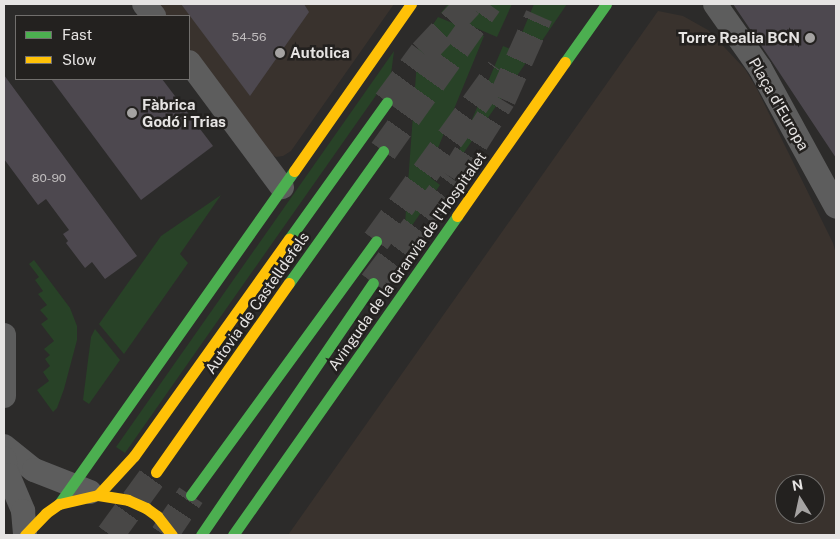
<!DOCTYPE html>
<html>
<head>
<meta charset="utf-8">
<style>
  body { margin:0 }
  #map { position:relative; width:840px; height:539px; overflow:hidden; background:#2c2b2a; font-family:"Public Sans",sans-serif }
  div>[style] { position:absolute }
  .built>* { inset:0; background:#39322d }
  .green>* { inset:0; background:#284227 }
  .building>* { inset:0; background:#4d484f }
  .highway-tunnel>* { height:28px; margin-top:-14px; transform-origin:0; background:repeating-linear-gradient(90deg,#484746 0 28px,transparent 0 42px) }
  .street>* { height:24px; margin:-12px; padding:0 12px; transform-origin:12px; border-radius:12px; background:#5d5d5d }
  .fast>* { height:11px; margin:-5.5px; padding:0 5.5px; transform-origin:5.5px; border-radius:5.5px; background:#4caf50 }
  .slow>* { height:11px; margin:-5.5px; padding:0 5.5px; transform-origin:5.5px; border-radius:5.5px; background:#ffc107 }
  .dots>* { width:14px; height:14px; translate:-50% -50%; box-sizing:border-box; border:2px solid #23211f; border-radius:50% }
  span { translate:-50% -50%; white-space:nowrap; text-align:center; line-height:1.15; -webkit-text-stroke:5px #23211f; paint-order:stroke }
  .number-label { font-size:12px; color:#c0bdbe }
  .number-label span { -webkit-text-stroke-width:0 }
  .poi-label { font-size:15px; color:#e6e4e3; font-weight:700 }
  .right { translate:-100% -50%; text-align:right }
  .left { translate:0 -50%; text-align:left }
  .street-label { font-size:15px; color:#e6e4e3 }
  .frame { position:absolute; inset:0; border:5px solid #e6e4e3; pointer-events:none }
  .legend { position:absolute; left:15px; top:15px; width:175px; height:65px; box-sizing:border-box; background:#23211f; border:1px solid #716f6d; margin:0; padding:6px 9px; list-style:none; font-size:15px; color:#e6e4e3 }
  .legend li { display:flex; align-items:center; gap:10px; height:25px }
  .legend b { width:25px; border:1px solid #716f6d }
  .north { position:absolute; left:775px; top:474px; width:50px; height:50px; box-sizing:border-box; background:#23211f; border:1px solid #716f6d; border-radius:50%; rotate:350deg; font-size:14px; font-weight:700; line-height:20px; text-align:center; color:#e6e4e3 }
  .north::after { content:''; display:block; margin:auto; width:18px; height:22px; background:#a5a3a2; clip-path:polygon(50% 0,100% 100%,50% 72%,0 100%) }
</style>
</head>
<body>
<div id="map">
  <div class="built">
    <div style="clip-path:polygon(155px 4px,394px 4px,291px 151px,283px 156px,276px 157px,264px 149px,189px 48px,189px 16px,165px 16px)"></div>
    <div style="clip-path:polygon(evenodd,658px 11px,683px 16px,708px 30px,745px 69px,757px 89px,833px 243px,836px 254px,836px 535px,288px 535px,658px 11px,785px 484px,815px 484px,815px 514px,785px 514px,785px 484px)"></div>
  </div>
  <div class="green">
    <div style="clip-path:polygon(448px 4px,512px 4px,497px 37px,441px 13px)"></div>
    <div style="clip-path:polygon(534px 4px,567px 4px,533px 54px,516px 47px)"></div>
    <div style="clip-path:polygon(438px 17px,484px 36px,431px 165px,431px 178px,440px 185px,404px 237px,418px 47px)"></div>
    <div style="clip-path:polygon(503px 46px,530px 57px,449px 174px)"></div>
    <div style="clip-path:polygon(394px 51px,391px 74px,125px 453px,116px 447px)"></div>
    <div style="clip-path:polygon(221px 195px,180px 254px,188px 263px,124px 354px,99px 324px,161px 236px)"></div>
    <div style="clip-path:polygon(34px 260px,70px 308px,77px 326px,77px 340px,64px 389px,57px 408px,53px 412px,37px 390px,49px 381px,43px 372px,50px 366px,45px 359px,50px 355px,44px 349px,54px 341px,41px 324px,48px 319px,40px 310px,47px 305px,38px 294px,43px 291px,35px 280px,39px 277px,29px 264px)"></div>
    <div style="clip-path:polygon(95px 329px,120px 360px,89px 404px,83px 400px,91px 337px)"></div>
  </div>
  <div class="building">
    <div style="clip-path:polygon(181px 4px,304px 4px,309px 12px,250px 96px)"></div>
    <div style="clip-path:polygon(733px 4px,836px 4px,836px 158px,771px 60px)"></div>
    <div style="clip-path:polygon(4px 75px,137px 256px,105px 279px,92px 262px,85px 268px,66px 243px,68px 241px,63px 234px,69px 230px,46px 199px,38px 205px,4px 159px)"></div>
    <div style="clip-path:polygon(51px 79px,162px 79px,213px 146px,141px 200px)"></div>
  </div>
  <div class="highway-tunnel">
    <div style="left:387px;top:102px;width:61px;rotate:-53.7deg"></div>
    <div style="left:423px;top:53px;width:67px;rotate:-46.8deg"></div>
    <div style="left:383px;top:151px;width:181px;rotate:-54.5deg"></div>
    <div style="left:376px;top:241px;width:211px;rotate:-54.1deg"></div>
    <div style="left:373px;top:283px;width:131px;rotate:-53deg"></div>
    <div style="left:452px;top:178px;width:93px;rotate:-57.7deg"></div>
    <div style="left:502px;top:99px;width:91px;rotate:-66deg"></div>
    <div style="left:110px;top:535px;width:78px;rotate:-53.9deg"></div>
    <div style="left:164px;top:535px;width:48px;rotate:-56deg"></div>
  </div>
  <div class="street">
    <div style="left:144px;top:4px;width:16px;rotate:50deg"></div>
    <div style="left:715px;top:4px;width:78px;rotate:54.9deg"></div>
    <div style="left:760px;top:68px;width:158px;rotate:61.3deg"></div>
    <div style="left:189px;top:62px;width:156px;rotate:53.4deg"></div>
    <div style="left:4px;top:335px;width:61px;rotate:90deg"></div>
    <div style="left:4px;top:446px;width:38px;rotate:39deg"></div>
    <div style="left:34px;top:470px;width:60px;rotate:21.4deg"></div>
    <div style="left:4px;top:458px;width:17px;rotate:77deg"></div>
    <div style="left:8px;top:475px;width:39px;rotate:67deg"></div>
    <div style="left:23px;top:511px;width:23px;rotate:85deg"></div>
  </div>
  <div class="fast">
    <div style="left:565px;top:62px;width:71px;rotate:-54.7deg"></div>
    <div style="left:289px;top:239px;width:168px;rotate:-54.4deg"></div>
    <div style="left:289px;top:283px;width:162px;rotate:-54.5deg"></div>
    <div style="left:191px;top:495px;width:314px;rotate:-53.9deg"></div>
    <div style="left:59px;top:504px;width:408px;rotate:-54.8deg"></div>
    <div style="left:201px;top:535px;width:305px;rotate:-55.7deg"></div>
    <div style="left:233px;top:535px;width:390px;rotate:-54.9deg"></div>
  </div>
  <div class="slow">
    <div style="left:294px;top:171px;width:204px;rotate:-55deg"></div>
    <div style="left:457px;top:216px;width:188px;rotate:-55deg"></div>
    <div style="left:156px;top:472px;width:231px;rotate:-54.9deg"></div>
    <div style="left:98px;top:495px;width:53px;rotate:-47.3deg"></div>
    <div style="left:134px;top:456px;width:267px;rotate:-54.5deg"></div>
    <div style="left:25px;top:535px;width:30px;rotate:-46deg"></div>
    <div style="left:46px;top:513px;width:16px;rotate:-35deg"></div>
    <div style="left:59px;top:504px;width:40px;rotate:-13deg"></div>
    <div style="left:98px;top:495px;width:30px;rotate:9deg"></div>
    <div style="left:128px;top:500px;width:20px;rotate:24deg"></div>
    <div style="left:146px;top:508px;width:14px;rotate:36deg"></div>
    <div style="left:157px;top:516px;width:24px;rotate:52deg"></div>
  </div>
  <div class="dots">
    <div style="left:810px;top:38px;background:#a5a3a2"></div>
    <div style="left:280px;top:53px;background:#a5a3a2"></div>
    <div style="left:132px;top:113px;background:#a5a3a2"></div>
  </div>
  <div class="number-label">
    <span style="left:249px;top:38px">54-56</span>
    <span style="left:49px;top:179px">80-90</span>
  </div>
  <div class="poi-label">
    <span class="right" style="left:800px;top:38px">Torre Realia BCN</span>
    <span class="left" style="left:290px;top:53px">Autolica</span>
    <span class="left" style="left:142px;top:113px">Fàbrica<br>Godó i Trias</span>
  </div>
  <div class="street-label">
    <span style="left:779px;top:104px;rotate:60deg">Plaça d'Europa</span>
    <span style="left:407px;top:261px;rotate:-55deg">Avinguda de la Granvia de l'Hospitalet</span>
    <span style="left:257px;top:303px;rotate:-55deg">Autovia de Castelldefels</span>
  </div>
  <div class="frame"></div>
  <ul class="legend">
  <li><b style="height:6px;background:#4caf50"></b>Fast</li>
  <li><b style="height:6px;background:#ffc107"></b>Slow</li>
  </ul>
  <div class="north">N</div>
</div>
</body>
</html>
